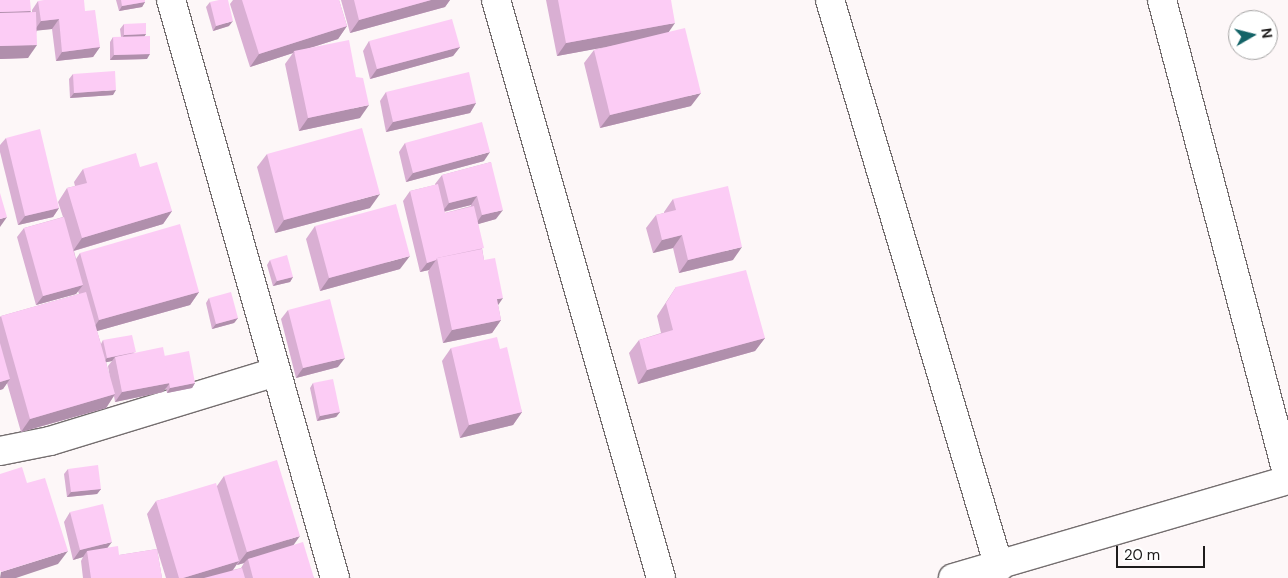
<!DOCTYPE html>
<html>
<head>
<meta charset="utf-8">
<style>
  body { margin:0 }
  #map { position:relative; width:1288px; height:578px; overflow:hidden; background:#fdf7f8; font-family:"DM Sans",sans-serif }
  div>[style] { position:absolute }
  .roads { filter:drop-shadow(1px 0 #746e6f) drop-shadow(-1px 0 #746e6f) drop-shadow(0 1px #746e6f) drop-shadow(0 -1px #746e6f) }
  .minor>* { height:28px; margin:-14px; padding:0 14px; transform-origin:14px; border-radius:14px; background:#fff }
  .wall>* { inset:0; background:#d9afd3 }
  .shaded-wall>* { inset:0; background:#b08fac }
  .building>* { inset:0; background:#fcccf5 }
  span { translate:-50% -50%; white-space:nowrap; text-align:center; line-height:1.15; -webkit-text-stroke:4px #fff; paint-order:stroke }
  .north { position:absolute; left:1228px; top:10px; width:50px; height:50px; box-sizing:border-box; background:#fff; border:1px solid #a5a4a4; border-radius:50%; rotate:82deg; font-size:14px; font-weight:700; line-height:20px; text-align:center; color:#1e1c1c }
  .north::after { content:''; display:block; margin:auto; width:18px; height:22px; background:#136367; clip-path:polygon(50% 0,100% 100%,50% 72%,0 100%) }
  .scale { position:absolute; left:1116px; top:546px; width:89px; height:22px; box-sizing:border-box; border:2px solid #1e1c1c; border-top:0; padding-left:6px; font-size:15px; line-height:18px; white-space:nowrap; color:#1e1c1c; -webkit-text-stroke:4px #fff; paint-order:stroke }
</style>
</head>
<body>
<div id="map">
  <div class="roads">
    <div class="minor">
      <div style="left:171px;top:0;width:601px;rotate:74.16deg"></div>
      <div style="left:496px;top:0;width:601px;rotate:74.07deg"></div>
      <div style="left:830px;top:0;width:592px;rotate:73.4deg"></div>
      <div style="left:1162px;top:0;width:494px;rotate:75.2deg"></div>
      <div style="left:0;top:451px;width:51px;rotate:-11.3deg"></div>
      <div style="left:50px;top:441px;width:236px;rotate:-17deg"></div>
      <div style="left:953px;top:578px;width:349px;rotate:-16.3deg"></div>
    </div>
  </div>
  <div class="wall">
    <div style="clip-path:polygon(0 0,31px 11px,29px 12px,32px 12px,32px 10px,38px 1px,85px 11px,100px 47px,93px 57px,56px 61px,52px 29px,37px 30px,28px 58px,0 59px)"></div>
    <div style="clip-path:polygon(116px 0,145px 0,145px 2px,142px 7px,119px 11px)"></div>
    <div style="clip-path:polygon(233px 0,339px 0,347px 26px,338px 39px,307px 49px,360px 118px,299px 131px,285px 64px,293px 53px,250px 67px,230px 4px)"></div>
    <div style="clip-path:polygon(341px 0,450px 0,445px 7px,350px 33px)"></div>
    <div style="clip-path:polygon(546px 0,671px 0,669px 32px,691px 106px,600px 128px,584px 63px,594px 50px,605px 47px,557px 56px)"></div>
    <div style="clip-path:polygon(210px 2px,229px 26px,213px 31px,206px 7px)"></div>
    <div style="clip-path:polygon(124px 24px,146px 34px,144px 36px,147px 59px,110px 60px,110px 42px,113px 37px,121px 37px,120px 29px)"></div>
    <div style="clip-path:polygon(369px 41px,460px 47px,453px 56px,370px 79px,363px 51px)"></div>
    <div style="clip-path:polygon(73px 74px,113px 95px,70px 98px,69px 79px)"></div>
    <div style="clip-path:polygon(386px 92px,476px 103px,470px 113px,386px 132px,380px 101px)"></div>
    <div style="clip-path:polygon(6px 138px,59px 208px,53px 217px,18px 225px,0 152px,0 145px)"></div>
    <div style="clip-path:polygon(405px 143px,484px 161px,406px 182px,399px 152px)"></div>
    <div style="clip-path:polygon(267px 154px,370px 208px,275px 233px,257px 167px)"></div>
    <div style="clip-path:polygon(evenodd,491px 162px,496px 219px,478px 224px,484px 260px,498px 305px,501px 320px,492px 333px,443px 343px,428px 272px,429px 270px,420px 272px,403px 201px,410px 191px,435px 185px,435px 184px,442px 175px,491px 162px,471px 205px,471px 206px,445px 213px,444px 212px,471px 205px)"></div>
    <div style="clip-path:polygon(evenodd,140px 167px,172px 211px,163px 224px,74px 251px,76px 259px,80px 253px,199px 292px,190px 305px,97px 331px,101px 344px,103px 340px,135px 353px,164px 356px,195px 383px,192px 388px,167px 393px,166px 388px,163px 392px,115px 402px,114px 396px,106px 408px,21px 432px,7px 383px,3px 389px,0 390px,0 317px,1px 316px,79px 294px,78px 291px,76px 294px,36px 305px,17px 237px,24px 228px,63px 217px,58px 202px,67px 188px,75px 186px,74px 182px,83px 169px,140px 167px,112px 361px,108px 366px,110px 378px,106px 362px,112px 361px)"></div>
    <div style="clip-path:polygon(673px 199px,733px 260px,679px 273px,673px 248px,653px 253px,646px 228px,656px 215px,664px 213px,664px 212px)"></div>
    <div style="clip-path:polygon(315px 226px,400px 269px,320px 291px,306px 239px)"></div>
    <div style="clip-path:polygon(270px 260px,293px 277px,290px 282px,273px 286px,267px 265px)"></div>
    <div style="clip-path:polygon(676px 287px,765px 338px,755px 351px,638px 384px,629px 353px,639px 340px,661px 333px,657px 316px)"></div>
    <div style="clip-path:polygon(209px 298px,238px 318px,234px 323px,212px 329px,206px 303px)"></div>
    <div style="clip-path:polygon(288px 310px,338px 367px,296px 378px,281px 319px)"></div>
    <div style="clip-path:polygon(451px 348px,500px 349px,522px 412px,513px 425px,460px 438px,442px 361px)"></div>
    <div style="clip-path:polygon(313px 383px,340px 412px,336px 417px,317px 421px,310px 388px)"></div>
    <div style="clip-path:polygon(68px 469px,101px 489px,97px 494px,67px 497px,64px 474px)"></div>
    <div style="clip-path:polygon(evenodd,224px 476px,294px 545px,314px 578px,166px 578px,157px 549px,162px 578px,83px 578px,81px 561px,83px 557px,73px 560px,64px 522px,70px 512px,108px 548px,119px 555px,157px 549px,147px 514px,156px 501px,217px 486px,224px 476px,244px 563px,241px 568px,233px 570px,237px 564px,237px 565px,244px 563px)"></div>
  </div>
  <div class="shaded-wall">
    <div style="clip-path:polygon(431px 0,450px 0,445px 7px,350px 33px,359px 20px)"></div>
    <div style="clip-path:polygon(145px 2px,142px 7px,119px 11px,122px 6px)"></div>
    <div style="clip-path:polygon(31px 11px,24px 20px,0 21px,0 12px)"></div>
    <div style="clip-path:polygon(59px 19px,52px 29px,34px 31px,41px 21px)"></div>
    <div style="clip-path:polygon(233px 21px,229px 26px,213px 31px,216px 26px)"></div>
    <div style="clip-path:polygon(675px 23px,666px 36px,557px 56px,566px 43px)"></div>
    <div style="clip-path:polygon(347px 26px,338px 39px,294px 53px,294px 51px,293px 53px,250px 67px,259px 54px)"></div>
    <div style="clip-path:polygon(146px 34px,143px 39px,121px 40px,124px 35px)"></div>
    <div style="clip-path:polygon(37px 45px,28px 58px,0 59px,0 46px)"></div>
    <div style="clip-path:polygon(100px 47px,93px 57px,56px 61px,62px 52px)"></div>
    <div style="clip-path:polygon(460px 47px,453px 56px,370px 79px,377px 69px)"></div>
    <div style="clip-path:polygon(150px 54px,147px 59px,110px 60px,114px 55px)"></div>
    <div style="clip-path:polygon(116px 90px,113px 95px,70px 98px,74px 93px)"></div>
    <div style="clip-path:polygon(701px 93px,691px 106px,600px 128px,610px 115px)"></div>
    <div style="clip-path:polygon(476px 103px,470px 113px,386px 132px,393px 122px)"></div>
    <div style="clip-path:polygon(369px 105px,360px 118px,299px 131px,308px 118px)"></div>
    <div style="clip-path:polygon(490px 152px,484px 161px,406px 182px,413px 173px)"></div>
    <div style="clip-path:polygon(380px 194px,370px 208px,275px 233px,284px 220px)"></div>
    <div style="clip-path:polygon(477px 196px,471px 205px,442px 212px,449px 203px)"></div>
    <div style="clip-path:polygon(59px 208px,53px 217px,18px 225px,25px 216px)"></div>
    <div style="clip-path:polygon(503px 210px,496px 219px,475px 225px,482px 215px)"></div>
    <div style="clip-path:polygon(172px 211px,163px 224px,73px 251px,82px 238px)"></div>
    <div style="clip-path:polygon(7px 217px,0 227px,0 219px)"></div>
    <div style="clip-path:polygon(682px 235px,673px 248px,653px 253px,662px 240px)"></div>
    <div style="clip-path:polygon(742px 247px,733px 260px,679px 273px,688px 260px)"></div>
    <div style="clip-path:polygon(410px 256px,400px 269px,320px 291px,329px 278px)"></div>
    <div style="clip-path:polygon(436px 260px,429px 270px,420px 272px,427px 263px)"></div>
    <div style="clip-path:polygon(293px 277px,290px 282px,273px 286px,277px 281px)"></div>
    <div style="clip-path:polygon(83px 285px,76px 294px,36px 305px,43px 296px)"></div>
    <div style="clip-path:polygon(199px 292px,190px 305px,90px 333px,99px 320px)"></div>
    <div style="clip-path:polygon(503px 298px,494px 311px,497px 299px)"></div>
    <div style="clip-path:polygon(238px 318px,234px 323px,212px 329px,216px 324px)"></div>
    <div style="clip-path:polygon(501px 320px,492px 333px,443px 343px,452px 330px)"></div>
    <div style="clip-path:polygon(765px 338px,755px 351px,638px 384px,647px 370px)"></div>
    <div style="clip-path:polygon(136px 352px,115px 357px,112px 361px,103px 363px,107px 358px)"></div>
    <div style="clip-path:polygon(345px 358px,338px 367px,296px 378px,303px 368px)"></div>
    <div style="clip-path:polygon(10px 379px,3px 389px,0 390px,0 382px)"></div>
    <div style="clip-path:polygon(170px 383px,163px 392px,115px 402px,122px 392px)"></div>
    <div style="clip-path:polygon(195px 383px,192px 388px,167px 393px,170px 388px)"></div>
    <div style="clip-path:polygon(115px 394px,106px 408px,21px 432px,30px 419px)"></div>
    <div style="clip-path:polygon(340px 412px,336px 417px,317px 421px,320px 416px)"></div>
    <div style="clip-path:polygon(522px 412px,513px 425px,460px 438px,469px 425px)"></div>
    <div style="clip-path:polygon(101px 489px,97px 494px,67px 497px,71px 492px)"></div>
    <div style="clip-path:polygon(300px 536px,290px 550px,248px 559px,244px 563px,237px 565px,247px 552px)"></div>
    <div style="clip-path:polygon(112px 542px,105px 551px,87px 551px,83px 557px,73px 560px,80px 550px)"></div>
    <div style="clip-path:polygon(68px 551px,58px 564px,16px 578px,0 578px,1px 572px)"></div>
    <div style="clip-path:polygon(239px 561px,230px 574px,216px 578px,183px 578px)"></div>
  </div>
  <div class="building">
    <div style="clip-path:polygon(0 0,30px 0,31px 11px,0 12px)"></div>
    <div style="clip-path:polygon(44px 0,84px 0,85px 11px,95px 10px,100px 47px,62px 52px,59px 19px,41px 21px,38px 1px)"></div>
    <div style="clip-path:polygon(121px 0,145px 0,145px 2px,122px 6px)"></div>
    <div style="clip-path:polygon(219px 0,228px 0,233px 21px,216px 26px,210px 2px)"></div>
    <div style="clip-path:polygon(242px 0,339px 0,347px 26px,259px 54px)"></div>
    <div style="clip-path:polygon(354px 0,431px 0,359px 20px)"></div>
    <div style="clip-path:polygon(558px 0,671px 0,675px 23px,566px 43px)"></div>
    <div style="clip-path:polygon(36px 12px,37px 45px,0 46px,0 13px)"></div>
    <div style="clip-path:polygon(452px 19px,460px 47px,377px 69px,369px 41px)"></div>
    <div style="clip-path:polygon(146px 23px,146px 34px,124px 35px,124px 24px)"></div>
    <div style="clip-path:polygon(685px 28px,701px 93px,610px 115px,594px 50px)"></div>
    <div style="clip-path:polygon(150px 36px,150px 54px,114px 55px,113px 37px)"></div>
    <div style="clip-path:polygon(349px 40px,356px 77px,363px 78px,369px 105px,308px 118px,294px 51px)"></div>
    <div style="clip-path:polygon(115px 71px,116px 90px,74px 93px,73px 74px)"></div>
    <div style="clip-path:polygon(469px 72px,476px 103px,393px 122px,386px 92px)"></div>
    <div style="clip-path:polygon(482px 122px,490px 152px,413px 173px,405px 143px)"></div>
    <div style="clip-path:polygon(362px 128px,380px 194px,284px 220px,267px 154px)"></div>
    <div style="clip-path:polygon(40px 129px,59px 208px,25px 216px,6px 138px)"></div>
    <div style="clip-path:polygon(136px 153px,140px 167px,157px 162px,172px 211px,82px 238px,67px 188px,87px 183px,83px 169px)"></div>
    <div style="clip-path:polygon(491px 162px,503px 210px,482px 215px,477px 196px,449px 203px,442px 175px)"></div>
    <div style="clip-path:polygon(438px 184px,445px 213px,474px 206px,484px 248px,437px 258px,436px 260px,427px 263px,410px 191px)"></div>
    <div style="clip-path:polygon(728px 186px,742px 247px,688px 260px,682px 235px,662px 240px,656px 215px,676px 210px,673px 199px)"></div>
    <div style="clip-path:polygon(0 193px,7px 217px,0 219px)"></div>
    <div style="clip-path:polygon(396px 204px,410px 256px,329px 278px,315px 226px)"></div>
    <div style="clip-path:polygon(64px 217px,83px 285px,43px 296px,24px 228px)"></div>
    <div style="clip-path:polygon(180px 224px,199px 292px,99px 320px,80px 253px)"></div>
    <div style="clip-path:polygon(482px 249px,484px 260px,495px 258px,503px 298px,497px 299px,501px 320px,452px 330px,437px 258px)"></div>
    <div style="clip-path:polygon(287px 255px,293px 277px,277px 281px,270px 260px)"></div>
    <div style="clip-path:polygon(746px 270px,765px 338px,647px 370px,639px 340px,673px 330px,666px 303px,676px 287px)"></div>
    <div style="clip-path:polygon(86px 292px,115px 394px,30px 419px,1px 316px)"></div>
    <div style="clip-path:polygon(231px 292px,238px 318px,216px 324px,209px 298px)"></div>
    <div style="clip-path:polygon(330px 299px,345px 358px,303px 368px,288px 310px)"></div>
    <div style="clip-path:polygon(132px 335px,136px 352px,107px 358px,103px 340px)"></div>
    <div style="clip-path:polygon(497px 337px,500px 349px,507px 347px,522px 412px,469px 425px,451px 348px)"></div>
    <div style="clip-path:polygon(0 343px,10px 379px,0 382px)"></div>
    <div style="clip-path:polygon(163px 347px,170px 383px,122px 392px,115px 357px)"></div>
    <div style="clip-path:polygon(189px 351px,195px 383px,170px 388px,164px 356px)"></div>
    <div style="clip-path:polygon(333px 379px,340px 412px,320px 416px,313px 383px)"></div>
    <div style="clip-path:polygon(277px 460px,300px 536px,247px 552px,224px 476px)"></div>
    <div style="clip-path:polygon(98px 465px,101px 489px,71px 492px,68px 469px)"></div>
    <div style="clip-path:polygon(22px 467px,27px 483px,45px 478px,68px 551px,1px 572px,0 570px,0 474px)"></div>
    <div style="clip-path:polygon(216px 483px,239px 561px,183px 578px,179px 578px,156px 501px)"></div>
    <div style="clip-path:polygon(103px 504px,112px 542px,80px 550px,70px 512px)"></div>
    <div style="clip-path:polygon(303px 542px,314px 578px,253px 578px,248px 559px)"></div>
    <div style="clip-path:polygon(118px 546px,119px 555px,157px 549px,162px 578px,91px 578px,87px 551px)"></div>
    <div style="clip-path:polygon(242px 568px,245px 578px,204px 578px)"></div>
  </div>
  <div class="north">N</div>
  <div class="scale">20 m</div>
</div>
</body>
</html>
